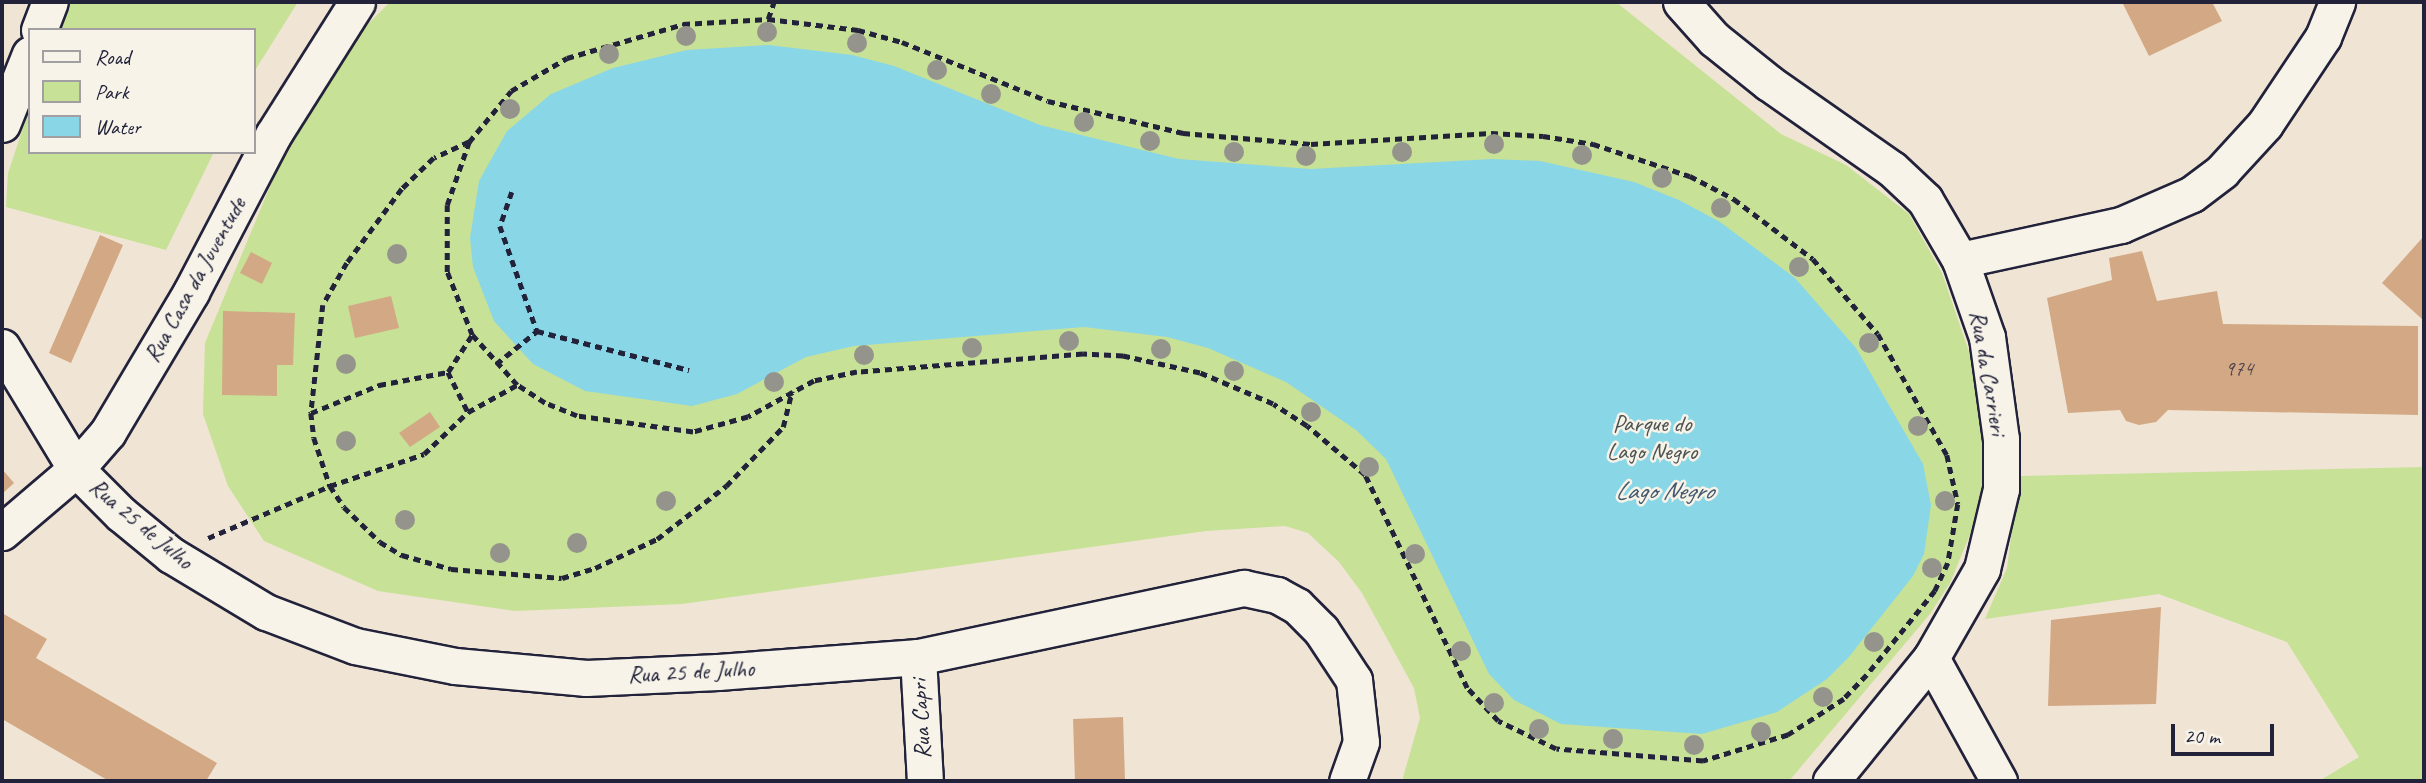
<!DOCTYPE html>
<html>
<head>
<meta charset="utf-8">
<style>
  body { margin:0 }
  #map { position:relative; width:2426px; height:783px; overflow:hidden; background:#f0e4d4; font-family:Caveat,sans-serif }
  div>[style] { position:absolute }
  .green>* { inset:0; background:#c7e197 }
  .water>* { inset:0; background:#89d6e7 }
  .building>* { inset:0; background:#d3a884 }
  .path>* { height:4.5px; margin-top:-2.25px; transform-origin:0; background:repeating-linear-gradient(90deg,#22223b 0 7px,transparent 0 12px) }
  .roads { filter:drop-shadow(2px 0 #22223b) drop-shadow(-2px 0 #22223b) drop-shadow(0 2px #22223b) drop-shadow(0 -2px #22223b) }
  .street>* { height:35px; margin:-17.5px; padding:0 17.5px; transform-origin:17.5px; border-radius:17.5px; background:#f7f3e8 }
  .trees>* { width:20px; height:20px; margin:-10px; border-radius:50%; background:#95948c }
  span { translate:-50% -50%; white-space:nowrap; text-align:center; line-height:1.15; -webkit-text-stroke:5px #f7f3e8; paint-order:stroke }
  .number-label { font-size:21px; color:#4e444d }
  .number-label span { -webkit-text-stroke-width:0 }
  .street-label { font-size:24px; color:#22223b }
  .park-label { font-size:24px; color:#4b5252 }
  .water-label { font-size:26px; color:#41586f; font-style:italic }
  .frame { position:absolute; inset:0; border:4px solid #22223b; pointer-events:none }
  .legend { position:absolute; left:28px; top:28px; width:228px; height:126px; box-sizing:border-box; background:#f7f3e8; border:2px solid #a29fa3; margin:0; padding:9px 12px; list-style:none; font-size:21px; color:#22223b }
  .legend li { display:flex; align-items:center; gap:14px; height:35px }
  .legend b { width:35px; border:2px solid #a29fa3 }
  .scale { position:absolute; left:2171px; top:724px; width:103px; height:32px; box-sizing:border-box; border:4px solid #22223b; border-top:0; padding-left:9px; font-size:21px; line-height:24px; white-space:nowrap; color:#22223b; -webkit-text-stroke:5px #f7f3e8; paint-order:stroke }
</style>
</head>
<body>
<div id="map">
  <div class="green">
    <div style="clip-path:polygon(71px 2px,298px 2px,254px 72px,254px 30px,60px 30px)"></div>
    <div style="clip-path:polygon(390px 2px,1616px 2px,1781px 134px,1846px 165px,1909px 214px,1942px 273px,1980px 384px,1991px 462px,1976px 520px,1950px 583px,1930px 614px,1789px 781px,1402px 781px,1420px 718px,1414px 688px,1362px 593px,1339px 562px,1308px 533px,1285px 526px,1206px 531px,682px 604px,515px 611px,378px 591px,264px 541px,228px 486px,203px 414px,205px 343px,286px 148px,355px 37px)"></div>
    <div style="clip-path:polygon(30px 107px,30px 152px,214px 152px,166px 250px,6px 207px,8px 173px)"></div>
    <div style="clip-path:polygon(2424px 467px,2424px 781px,2319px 781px,2359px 757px,2287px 642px,2159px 594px,1985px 619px,2007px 568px,2019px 476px)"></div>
  </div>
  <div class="water">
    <div style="clip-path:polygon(768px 45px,852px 55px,894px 66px,1040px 125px,1179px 159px,1311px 169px,1492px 159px,1540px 161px,1634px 182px,1679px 200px,1720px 222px,1795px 278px,1856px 348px,1923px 464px,1931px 505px,1924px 554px,1913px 576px,1848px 658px,1827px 679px,1777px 712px,1702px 734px,1561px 724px,1514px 700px,1489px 674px,1386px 459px,1356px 430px,1286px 382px,1208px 348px,1167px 337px,1084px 327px,854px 346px,806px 357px,737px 394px,692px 406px,585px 391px,533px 364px,494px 321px,473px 267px,470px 238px,479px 181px,507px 131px,551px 94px,613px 68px,687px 50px)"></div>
  </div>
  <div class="building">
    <div style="clip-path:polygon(2122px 2px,2212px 2px,2222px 21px,2149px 56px)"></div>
    <div style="clip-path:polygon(100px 235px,123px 245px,71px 363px,49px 353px)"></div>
    <div style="clip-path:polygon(2424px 236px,2424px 317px,2422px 319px,2382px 283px)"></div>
    <div style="clip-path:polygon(2142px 251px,2157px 301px,2217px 291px,2223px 324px,2418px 326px,2418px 415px,2168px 410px,2156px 422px,2139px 425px,2126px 421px,2120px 410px,2068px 413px,2047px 298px,2112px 280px,2109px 258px)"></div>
    <div style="clip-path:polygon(251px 252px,272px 263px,262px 284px,240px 273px)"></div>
    <div style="clip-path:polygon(391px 296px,399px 328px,355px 338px,348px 306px)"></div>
    <div style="clip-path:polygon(223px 311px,295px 313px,293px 365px,277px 365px,277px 396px,222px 395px)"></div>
    <div style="clip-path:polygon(430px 412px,440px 427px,410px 447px,399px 433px)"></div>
    <div style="clip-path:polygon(2px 469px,14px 483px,2px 494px)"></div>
    <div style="clip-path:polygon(2161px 607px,2156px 704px,2048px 706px,2051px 620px)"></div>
    <div style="clip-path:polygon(2px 613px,47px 639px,36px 658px,217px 763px,206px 781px,109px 781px,2px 719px)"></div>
    <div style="clip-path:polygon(1123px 717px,1125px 781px,1075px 781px,1073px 719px)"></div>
  </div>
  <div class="path">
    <div style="left:768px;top:19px;width:91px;rotate:7deg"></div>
    <div style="left:858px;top:30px;width:46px;rotate:15.3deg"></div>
    <div style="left:902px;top:42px;width:157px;rotate:22deg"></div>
    <div style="left:1048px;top:101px;width:139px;rotate:13.3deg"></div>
    <div style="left:1183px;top:133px;width:128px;rotate:4.9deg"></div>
    <div style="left:1311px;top:144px;width:180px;rotate:-3.5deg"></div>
    <div style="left:1491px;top:133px;width:52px;rotate:3.3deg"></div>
    <div style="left:1543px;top:136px;width:51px;rotate:9.1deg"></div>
    <div style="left:1593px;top:144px;width:102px;rotate:18.3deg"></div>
    <div style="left:1690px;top:176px;width:50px;rotate:27.6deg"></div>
    <div style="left:1734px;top:199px;width:99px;rotate:37.2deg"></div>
    <div style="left:1813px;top:259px;width:99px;rotate:49.1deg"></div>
    <div style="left:1878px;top:334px;width:139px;rotate:60.3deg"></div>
    <div style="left:1947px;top:455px;width:50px;rotate:77.3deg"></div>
    <div style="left:1958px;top:504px;width:60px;rotate:99.6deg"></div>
    <div style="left:1948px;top:563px;width:31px;rotate:115deg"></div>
    <div style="left:1935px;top:591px;width:108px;rotate:129deg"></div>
    <div style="left:1867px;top:675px;width:33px;rotate:134deg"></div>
    <div style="left:1844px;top:699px;width:67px;rotate:147.3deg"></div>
    <div style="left:1788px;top:735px;width:89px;rotate:163deg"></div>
    <div style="left:1703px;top:761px;width:147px;rotate:-175.3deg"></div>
    <div style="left:1556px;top:749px;width:64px;rotate:-154.2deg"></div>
    <div style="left:1498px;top:721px;width:45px;rotate:-133.2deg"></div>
    <div style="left:1467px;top:688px;width:236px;rotate:-115.6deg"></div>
    <div style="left:1365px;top:475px;width:76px;rotate:-139.8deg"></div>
    <div style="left:1307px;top:426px;width:40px;rotate:-147.1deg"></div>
    <div style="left:1273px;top:404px;width:79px;rotate:-157deg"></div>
    <div style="left:1200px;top:373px;width:79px;rotate:-167.6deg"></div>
    <div style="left:1123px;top:356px;width:40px;rotate:-177.1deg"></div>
    <div style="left:1083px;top:354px;width:227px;rotate:175.4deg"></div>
    <div style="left:857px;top:372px;width:44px;rotate:168.2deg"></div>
    <div style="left:814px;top:381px;width:75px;rotate:151.4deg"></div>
    <div style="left:748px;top:417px;width:57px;rotate:164.7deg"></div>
    <div style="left:693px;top:432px;width:117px;rotate:-172.1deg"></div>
    <div style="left:577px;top:416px;width:35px;rotate:-158deg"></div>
    <div style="left:545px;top:403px;width:33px;rotate:-147deg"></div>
    <div style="left:517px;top:385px;width:67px;rotate:-132deg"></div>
    <div style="left:472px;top:335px;width:68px;rotate:-111.6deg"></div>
    <div style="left:447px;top:272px;width:67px;rotate:-90deg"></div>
    <div style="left:447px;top:205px;width:67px;rotate:-70.8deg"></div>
    <div style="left:469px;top:142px;width:66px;rotate:-50.5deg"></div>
    <div style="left:511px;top:91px;width:65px;rotate:-30.5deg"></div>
    <div style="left:567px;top:58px;width:121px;rotate:-16.3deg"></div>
    <div style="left:683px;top:24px;width:85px;rotate:-3.4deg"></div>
    <div style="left:768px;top:19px;width:18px;rotate:-71deg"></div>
    <div style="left:469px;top:142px;width:38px;rotate:155deg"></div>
    <div style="left:434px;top:158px;width:45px;rotate:135.9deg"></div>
    <div style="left:402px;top:189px;width:92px;rotate:126.6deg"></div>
    <div style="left:347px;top:263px;width:48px;rotate:119.7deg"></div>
    <div style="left:323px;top:305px;width:109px;rotate:96.3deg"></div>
    <div style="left:311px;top:413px;width:25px;rotate:83deg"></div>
    <div style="left:314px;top:438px;width:51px;rotate:71.6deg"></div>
    <div style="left:330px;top:486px;width:25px;rotate:56deg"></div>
    <div style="left:344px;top:507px;width:50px;rotate:44.2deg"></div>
    <div style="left:380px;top:542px;width:26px;rotate:31deg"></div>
    <div style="left:402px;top:555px;width:51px;rotate:15.9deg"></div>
    <div style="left:451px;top:569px;width:111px;rotate:4.6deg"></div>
    <div style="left:562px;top:578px;width:34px;rotate:-17deg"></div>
    <div style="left:595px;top:568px;width:68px;rotate:-25.1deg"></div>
    <div style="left:657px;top:539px;width:87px;rotate:-37.5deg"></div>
    <div style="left:726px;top:486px;width:82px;rotate:-46deg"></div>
    <div style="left:783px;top:427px;width:37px;rotate:-76deg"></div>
    <div style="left:512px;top:192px;width:36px;rotate:109deg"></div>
    <div style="left:500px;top:226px;width:111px;rotate:70.6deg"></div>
    <div style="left:537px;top:331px;width:157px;rotate:14.4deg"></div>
    <div style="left:496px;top:364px;width:53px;rotate:-38.8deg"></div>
    <div style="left:448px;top:372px;width:45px;rotate:63.4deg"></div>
    <div style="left:311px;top:413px;width:74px;rotate:-22.4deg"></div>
    <div style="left:379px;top:385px;width:70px;rotate:-10.7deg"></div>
    <div style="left:448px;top:372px;width:44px;rotate:-57deg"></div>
    <div style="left:208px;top:538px;width:133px;rotate:-23.1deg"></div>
    <div style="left:330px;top:486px;width:99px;rotate:-18.8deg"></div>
    <div style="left:424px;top:454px;width:61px;rotate:-43.7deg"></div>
    <div style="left:468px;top:412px;width:56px;rotate:-28.9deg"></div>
  </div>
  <div class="roads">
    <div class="street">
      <div style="left:1681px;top:2px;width:50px;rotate:48.3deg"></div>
      <div style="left:1714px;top:39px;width:70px;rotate:38.7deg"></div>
      <div style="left:1769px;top:83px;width:150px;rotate:35deg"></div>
      <div style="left:1892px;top:169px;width:45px;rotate:43.2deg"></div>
      <div style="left:1925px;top:200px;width:69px;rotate:59.7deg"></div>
      <div style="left:1960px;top:260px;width:82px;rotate:70.7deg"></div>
      <div style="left:1987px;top:337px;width:103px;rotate:82.2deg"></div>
      <div style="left:2001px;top:439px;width:50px;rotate:90deg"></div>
      <div style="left:2001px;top:489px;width:82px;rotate:103.4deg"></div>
      <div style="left:1982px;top:569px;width:103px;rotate:119.8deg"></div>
      <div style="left:1931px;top:658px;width:159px;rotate:129.1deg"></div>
      <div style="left:39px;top:30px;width:30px;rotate:-69deg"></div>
      <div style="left:2px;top:124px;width:75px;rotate:-68.2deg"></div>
      <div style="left:1960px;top:260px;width:165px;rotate:-12.3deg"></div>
      <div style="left:2121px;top:225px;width:77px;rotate:-23.6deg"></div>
      <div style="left:2192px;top:194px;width:38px;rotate:-37deg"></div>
      <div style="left:2222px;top:171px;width:64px;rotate:-47.5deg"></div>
      <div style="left:2265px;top:124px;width:105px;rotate:-56.3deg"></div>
      <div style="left:2323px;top:37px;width:38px;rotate:-68deg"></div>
      <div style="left:2px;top:347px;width:143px;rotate:58.8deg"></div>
      <div style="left:76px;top:469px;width:64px;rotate:45deg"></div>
      <div style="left:121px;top:514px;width:65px;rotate:39.4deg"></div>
      <div style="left:171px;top:555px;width:111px;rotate:31deg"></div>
      <div style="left:266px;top:612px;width:95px;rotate:20.9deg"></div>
      <div style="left:355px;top:646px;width:102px;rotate:11.3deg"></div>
      <div style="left:455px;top:666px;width:132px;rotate:5.2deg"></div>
      <div style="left:586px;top:678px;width:132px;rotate:-2.6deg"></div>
      <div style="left:718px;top:672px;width:201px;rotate:-4.3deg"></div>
      <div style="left:918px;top:657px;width:333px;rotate:-12deg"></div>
      <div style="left:1244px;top:588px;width:34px;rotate:12deg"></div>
      <div style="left:1277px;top:595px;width:23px;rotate:29deg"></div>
      <div style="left:1297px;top:606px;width:34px;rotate:45deg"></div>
      <div style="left:1321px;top:630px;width:60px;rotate:56.6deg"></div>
      <div style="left:1354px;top:680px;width:62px;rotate:83.6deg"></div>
      <div style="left:1361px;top:742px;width:41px;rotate:109.7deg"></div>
      <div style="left:2px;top:532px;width:97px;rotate:-40.4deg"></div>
      <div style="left:76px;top:469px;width:49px;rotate:-49.1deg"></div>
      <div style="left:108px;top:432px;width:163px;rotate:-59.3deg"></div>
      <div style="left:191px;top:292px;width:177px;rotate:-62.4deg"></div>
      <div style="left:273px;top:135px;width:157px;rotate:-57.7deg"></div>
      <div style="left:918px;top:657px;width:124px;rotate:86.8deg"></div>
      <div style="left:1931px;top:658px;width:141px;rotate:61.1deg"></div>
    </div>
  </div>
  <div class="trees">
    <div style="left:767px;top:32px"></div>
    <div style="left:686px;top:36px"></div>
    <div style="left:857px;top:43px"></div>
    <div style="left:609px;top:54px"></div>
    <div style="left:937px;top:70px"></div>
    <div style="left:991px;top:94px"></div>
    <div style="left:510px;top:109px"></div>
    <div style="left:1084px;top:122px"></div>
    <div style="left:1150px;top:141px"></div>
    <div style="left:1494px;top:144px"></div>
    <div style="left:1234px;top:152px"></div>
    <div style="left:1402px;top:152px"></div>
    <div style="left:1582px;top:155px"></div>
    <div style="left:1306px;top:156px"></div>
    <div style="left:1662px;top:178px"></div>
    <div style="left:1721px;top:208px"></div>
    <div style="left:397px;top:254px"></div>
    <div style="left:1799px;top:267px"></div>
    <div style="left:1069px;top:341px"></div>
    <div style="left:1869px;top:343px"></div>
    <div style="left:972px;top:348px"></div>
    <div style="left:1161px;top:349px"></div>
    <div style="left:864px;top:355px"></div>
    <div style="left:346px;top:364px"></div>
    <div style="left:1234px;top:371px"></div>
    <div style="left:774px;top:382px"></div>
    <div style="left:1311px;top:412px"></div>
    <div style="left:1918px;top:426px"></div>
    <div style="left:346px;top:441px"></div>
    <div style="left:1369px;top:467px"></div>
    <div style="left:666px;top:501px"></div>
    <div style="left:1945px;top:501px"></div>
    <div style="left:405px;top:520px"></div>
    <div style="left:577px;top:543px"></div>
    <div style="left:500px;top:553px"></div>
    <div style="left:1415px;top:554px"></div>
    <div style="left:1932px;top:568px"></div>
    <div style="left:1874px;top:642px"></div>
    <div style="left:1461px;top:651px"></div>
    <div style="left:1823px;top:697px"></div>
    <div style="left:1494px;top:703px"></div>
    <div style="left:1539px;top:729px"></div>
    <div style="left:1761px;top:732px"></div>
    <div style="left:1613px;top:739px"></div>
    <div style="left:1694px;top:745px"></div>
  </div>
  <div class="number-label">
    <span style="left:2239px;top:368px">974</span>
  </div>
  <div class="street-label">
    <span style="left:195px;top:280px;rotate:-61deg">Rua Casa da Juventude</span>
    <span style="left:1988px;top:373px;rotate:80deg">Rua da Carrieri</span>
    <span style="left:141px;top:524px;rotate:40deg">Rua 25 de Julho</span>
    <span style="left:691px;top:672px;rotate:-3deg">Rua 25 de Julho</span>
    <span style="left:921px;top:719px;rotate:-93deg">Rua Capri</span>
  </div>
  <div class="park-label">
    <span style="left:1652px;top:438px">Parque do<br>Lago Negro</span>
  </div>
  <div class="water-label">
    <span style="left:1664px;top:491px">Lago Negro</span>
  </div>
  <div class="frame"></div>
  <ul class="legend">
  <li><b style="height:9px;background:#f7f3e8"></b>Road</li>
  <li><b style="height:19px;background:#c7e197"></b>Park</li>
  <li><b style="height:19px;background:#89d6e7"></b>Water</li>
  </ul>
  <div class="scale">20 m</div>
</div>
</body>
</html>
